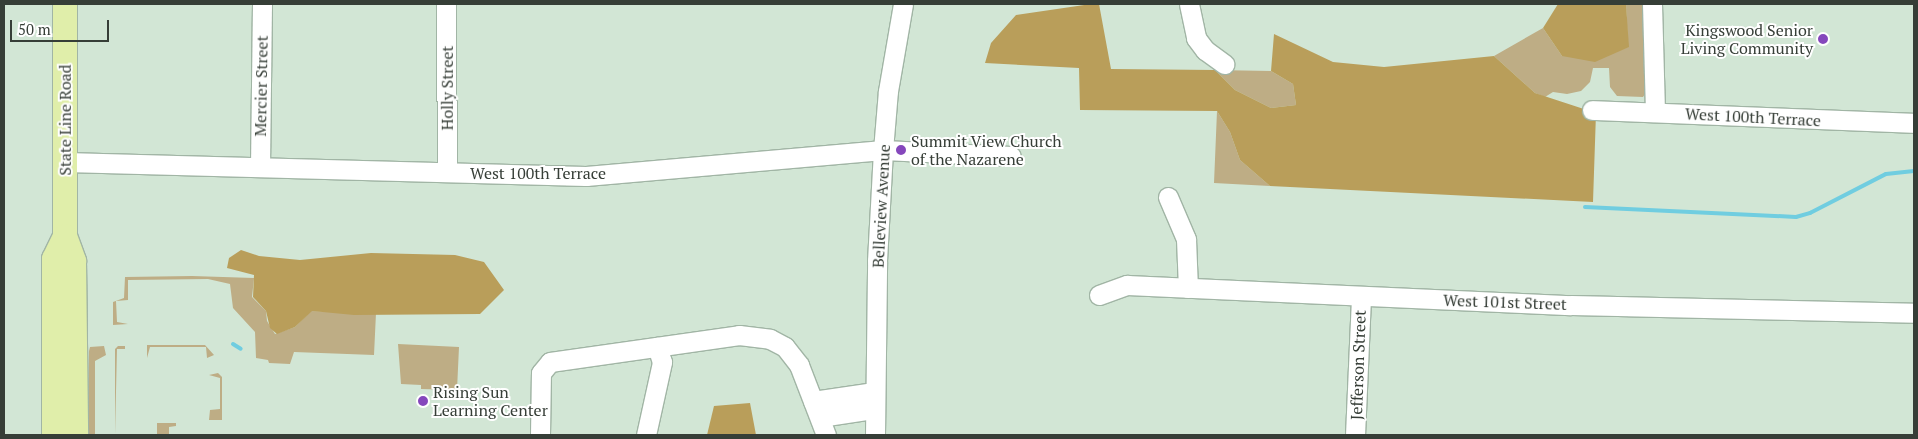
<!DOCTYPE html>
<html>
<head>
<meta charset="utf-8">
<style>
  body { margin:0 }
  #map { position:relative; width:1918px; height:439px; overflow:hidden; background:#d2e6d5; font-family:"PT Serif",serif }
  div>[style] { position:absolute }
  .green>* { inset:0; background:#bead85 }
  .forest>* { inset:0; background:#b99e5a }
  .stream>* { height:4px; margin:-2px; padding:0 2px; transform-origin:2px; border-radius:2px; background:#70cde0 }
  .roads { filter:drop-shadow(1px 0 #a1b5a5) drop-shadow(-1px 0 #a1b5a5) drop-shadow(0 1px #a1b5a5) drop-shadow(0 -1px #a1b5a5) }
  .minor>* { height:19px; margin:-9.5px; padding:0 9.5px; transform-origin:9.5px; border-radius:9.5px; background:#fff }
  .major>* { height:24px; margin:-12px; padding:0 12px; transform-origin:12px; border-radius:12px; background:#e0eeaa }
  .dots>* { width:14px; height:14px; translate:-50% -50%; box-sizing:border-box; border:2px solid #fff; border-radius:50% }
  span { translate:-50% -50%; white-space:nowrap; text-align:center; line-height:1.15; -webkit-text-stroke:4px #fff; paint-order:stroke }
  .poi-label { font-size:16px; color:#363e37 }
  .right { translate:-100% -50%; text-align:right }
  .left { translate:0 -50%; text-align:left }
  .street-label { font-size:16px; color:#363e37 }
  .frame { position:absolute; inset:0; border:5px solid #363e37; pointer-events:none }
  .scale { position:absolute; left:10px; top:20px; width:99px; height:22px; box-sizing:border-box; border:2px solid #363e37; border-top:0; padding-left:6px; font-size:15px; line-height:18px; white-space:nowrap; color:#363e37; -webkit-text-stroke:4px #fff; paint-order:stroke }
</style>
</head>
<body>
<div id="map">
  <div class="green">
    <div style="clip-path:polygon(1626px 4px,1643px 4px,1648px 90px,1643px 97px,1617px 96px,1610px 87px,1609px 68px,1593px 68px,1590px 82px,1581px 91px,1567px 94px,1553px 92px,1545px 97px,1535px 93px,1494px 56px,1543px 28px,1562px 56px,1628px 47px)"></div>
    <div style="clip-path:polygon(1215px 70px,1271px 71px,1293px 84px,1296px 105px,1271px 108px,1235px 90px)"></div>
    <div style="clip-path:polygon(1217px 111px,1230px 132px,1240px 160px,1270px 186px,1214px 183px)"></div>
    <div style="clip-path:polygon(192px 276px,254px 278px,252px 297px,266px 311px,267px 321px,275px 334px,295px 327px,311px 311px,376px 313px,374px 355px,294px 352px,290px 364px,269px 363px,268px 360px,256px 358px,255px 332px,233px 308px,230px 284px,208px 279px,128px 280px,128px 300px,116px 301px,117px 322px,128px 324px,113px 325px,113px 302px,124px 298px,125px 277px)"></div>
    <div style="clip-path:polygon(398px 344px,459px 347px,457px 390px,421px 389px,421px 385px,401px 384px)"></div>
    <div style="clip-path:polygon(147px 345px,205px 345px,214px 355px,207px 358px,206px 347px,150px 347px,147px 358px)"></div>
    <div style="clip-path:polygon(104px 346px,106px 355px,95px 361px,95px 435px,89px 435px,89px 351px,90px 347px)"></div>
    <div style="clip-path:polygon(118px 346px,125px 346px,125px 349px,117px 349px,115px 435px,115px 349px)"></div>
    <div style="clip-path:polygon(218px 373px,222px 377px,222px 420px,209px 420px,210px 410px,220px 409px,220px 378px,209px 375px)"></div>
    <div style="clip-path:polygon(157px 423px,176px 423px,176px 426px,169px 427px,169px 435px,157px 435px)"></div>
  </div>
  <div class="forest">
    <div style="clip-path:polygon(1091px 4px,1099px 4px,1111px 69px,1215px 70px,1235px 90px,1271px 108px,1296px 105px,1293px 84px,1271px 71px,1274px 34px,1333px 62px,1384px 67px,1494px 56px,1535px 93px,1596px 113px,1593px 202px,1270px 186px,1240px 160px,1230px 132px,1217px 111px,1080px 110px,1079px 68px,985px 63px,991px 43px,1016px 15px)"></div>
    <div style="clip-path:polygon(1558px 4px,1626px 4px,1629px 47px,1595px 62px,1562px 56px,1543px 28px)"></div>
    <div style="clip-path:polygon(241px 250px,259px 256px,300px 260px,371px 253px,455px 255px,484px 262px,504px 290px,480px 314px,354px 315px,312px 311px,295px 327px,277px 334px,270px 328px,266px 311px,253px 297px,254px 275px,227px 268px,229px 258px)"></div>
    <div style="clip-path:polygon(750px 403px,756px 435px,707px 435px,714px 406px)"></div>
  </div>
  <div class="stream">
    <div style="left:1585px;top:207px;width:211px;rotate:2.7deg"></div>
    <div style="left:1796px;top:217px;width:15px;rotate:-16deg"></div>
    <div style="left:1810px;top:213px;width:85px;rotate:-27.2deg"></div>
    <div style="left:1886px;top:174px;width:28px;rotate:-6deg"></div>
    <div style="left:233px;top:344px;width:9px;rotate:32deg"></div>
  </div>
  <div class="roads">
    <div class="minor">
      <div style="left:446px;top:4px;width:167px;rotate:89.7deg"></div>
      <div style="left:1189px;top:4px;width:35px;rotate:78deg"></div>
      <div style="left:1196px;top:38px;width:15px;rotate:53deg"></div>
      <div style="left:1205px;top:50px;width:24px;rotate:36deg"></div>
      <div style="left:1652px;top:4px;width:108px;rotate:88.4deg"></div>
      <div style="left:1592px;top:110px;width:322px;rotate:2.3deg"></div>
      <div style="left:65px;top:162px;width:521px;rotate:1.54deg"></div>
      <div style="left:586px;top:176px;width:298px;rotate:-5deg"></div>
      <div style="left:883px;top:150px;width:128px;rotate:2.7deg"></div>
      <div style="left:260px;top:167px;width:163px;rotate:-89.3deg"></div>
      <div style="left:1168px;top:197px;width:46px;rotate:66.8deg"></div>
      <div style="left:1186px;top:239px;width:49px;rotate:87.7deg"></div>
      <div style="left:1099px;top:295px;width:30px;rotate:-20deg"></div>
      <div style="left:1127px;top:285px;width:444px;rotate:2.6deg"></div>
      <div style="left:1571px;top:305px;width:343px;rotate:1.3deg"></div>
      <div style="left:813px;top:401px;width:62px;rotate:-8.4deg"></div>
      <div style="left:820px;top:417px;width:55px;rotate:-8.4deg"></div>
      <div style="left:540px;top:435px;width:62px;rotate:-89.1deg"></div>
      <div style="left:541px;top:373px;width:14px;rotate:-51deg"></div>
      <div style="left:550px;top:362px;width:191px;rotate:-8.1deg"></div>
      <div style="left:739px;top:335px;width:31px;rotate:7deg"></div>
      <div style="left:770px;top:339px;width:17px;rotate:28deg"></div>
      <div style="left:785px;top:347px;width:23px;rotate:52deg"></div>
      <div style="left:799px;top:365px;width:75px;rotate:68.9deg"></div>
      <div style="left:646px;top:435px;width:75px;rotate:-77.6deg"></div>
      <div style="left:662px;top:362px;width:16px;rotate:-108deg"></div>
      <div style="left:875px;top:435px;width:174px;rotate:-89.3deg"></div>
      <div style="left:877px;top:261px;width:111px;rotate:-86.9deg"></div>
      <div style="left:883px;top:150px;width:59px;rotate:-85.2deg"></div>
      <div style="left:888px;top:91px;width:88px;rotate:-80.2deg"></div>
      <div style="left:1355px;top:435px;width:139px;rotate:-87.5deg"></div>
    </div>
    <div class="major">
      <div style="left:65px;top:4px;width:232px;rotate:90deg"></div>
      <div style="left:65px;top:236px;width:27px;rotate:70deg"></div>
      <div style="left:74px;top:261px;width:174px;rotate:89.3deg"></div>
      <div style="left:54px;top:435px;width:176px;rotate:-90deg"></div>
      <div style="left:54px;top:259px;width:25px;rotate:-64deg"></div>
    </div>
  </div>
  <div class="dots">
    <div style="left:1823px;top:39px;background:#8547bc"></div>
    <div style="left:901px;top:150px;background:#8547bc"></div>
    <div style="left:423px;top:401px;background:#8547bc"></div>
  </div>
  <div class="poi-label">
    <span class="right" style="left:1813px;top:39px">Kingswood Senior<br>Living Community</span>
    <span class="left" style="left:911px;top:150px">Summit View Church<br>of the Nazarene</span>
    <span class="left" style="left:433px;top:401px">Rising Sun<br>Learning Center</span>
  </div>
  <div class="street-label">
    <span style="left:261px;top:86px;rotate:-89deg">Mercier Street</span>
    <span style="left:447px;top:88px;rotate:-90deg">Holly Street</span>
    <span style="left:1753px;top:117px;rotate:3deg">West 100th Terrace</span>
    <span style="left:65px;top:120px;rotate:-90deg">State Line Road</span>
    <span style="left:538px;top:173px">West 100th Terrace</span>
    <span style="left:881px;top:206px;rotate:-87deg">Belleview Avenue</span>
    <span style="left:1505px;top:302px;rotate:2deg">West 101st Street</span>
    <span style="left:1358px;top:365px;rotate:-88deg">Jefferson Street</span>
  </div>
  <div class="frame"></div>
  <div class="scale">50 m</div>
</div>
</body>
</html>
